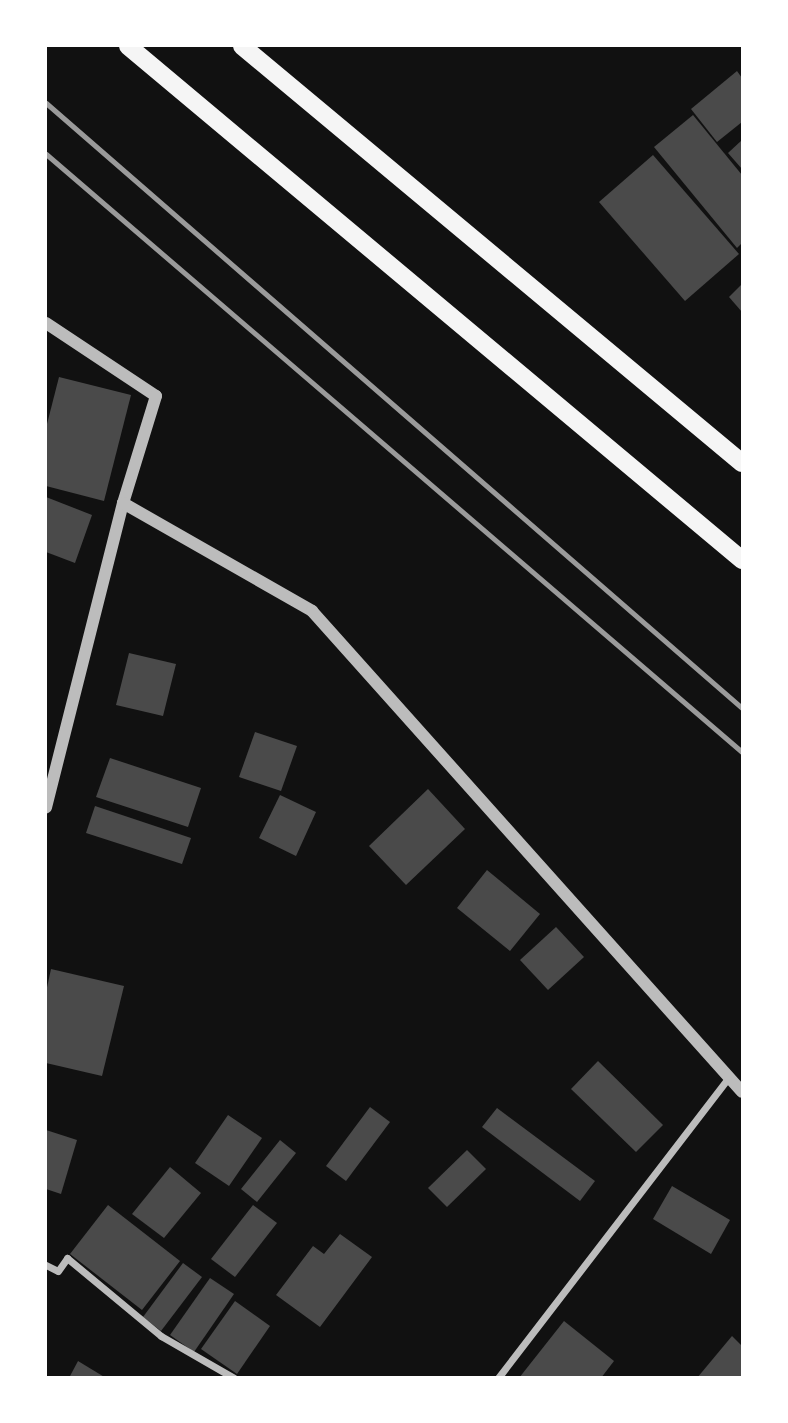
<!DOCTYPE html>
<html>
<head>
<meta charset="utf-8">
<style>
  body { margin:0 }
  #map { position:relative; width:788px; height:1423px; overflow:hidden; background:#111; font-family:"Libre Baskerville",serif }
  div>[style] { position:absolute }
  .building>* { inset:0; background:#4a4a4a }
  .minor>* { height:7px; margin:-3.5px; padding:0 3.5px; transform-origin:3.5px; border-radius:3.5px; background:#bcbcbc }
  .tertiary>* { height:12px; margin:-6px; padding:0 6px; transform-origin:6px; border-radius:6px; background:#bcbcbc }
  .primary>* { height:18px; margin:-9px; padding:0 9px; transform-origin:9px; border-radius:9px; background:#f5f5f5 }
  .rail>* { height:5px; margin:-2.5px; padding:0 2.5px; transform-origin:2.5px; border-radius:2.5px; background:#9a9a9a }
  span { translate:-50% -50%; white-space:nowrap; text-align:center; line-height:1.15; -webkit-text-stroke:7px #fff; paint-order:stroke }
  .frame { position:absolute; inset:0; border:47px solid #fff; pointer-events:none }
</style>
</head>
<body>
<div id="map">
  <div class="building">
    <div style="clip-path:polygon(737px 71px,742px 78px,742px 122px,717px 142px,691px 109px)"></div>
    <div style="clip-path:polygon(693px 115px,742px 175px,742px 243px,737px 248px,654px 147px)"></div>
    <div style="clip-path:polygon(742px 140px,742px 169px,728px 153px)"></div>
    <div style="clip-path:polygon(653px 155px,739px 254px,685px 301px,599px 202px)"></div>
    <div style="clip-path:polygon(742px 284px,742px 312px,729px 297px)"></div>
    <div style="clip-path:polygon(59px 377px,131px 395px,104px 501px,46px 486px,46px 428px)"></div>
    <div style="clip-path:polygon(46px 497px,92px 515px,75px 563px,46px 552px)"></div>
    <div style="clip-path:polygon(129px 653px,176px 664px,163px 716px,116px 705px)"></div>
    <div style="clip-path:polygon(255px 732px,297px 746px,281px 791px,239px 777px)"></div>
    <div style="clip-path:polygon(110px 758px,201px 788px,188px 827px,96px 797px)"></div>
    <div style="clip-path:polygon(428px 789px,465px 829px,406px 885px,369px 846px)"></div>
    <div style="clip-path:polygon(280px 795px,316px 812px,296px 856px,259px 838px)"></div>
    <div style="clip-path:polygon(95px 806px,191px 838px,182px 864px,86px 833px)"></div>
    <div style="clip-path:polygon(487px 870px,540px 914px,510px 951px,457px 908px)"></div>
    <div style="clip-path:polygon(556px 927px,584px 957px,548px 990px,520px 960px)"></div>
    <div style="clip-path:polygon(51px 969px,124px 986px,102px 1076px,46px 1063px,46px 992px)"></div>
    <div style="clip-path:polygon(598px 1061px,663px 1125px,636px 1152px,571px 1089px)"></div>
    <div style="clip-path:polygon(370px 1107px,390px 1122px,346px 1181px,326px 1166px)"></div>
    <div style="clip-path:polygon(497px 1108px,595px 1181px,580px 1201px,482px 1127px)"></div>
    <div style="clip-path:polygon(228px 1115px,262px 1138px,229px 1186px,195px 1163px)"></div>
    <div style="clip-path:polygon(46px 1130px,77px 1140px,61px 1194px,46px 1189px)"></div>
    <div style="clip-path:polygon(280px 1140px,296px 1153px,257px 1202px,241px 1189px)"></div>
    <div style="clip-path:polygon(467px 1150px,486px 1169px,447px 1207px,428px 1188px)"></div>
    <div style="clip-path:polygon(170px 1167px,201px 1193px,164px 1238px,132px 1214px)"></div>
    <div style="clip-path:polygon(672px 1186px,730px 1220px,711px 1254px,653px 1219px)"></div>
    <div style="clip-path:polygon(108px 1205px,180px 1261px,142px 1310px,70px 1254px)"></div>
    <div style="clip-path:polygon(253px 1205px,277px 1223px,235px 1277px,211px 1259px)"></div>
    <div style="clip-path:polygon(340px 1234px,372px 1257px,320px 1327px,276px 1295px,313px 1246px,324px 1254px)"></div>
    <div style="clip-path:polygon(183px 1263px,202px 1277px,161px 1331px,143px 1317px)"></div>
    <div style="clip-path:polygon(210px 1278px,234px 1294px,194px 1352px,170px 1335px)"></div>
    <div style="clip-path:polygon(235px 1301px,270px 1326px,237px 1374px,201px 1349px)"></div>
    <div style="clip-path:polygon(564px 1321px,614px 1361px,601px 1378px,519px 1378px)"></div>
    <div style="clip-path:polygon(732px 1336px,742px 1346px,742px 1378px,697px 1378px)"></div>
    <div style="clip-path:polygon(78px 1361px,106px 1378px,69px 1378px)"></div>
  </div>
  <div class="minor">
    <div style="left:46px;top:1265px;width:13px;rotate:27deg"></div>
    <div style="left:58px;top:1271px;width:16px;rotate:-55deg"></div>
    <div style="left:67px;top:1258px;width:122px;rotate:39.7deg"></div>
    <div style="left:161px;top:1336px;width:84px;rotate:29.9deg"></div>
    <div style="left:498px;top:1378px;width:379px;rotate:-52.5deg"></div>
  </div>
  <div class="tertiary">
    <div style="left:46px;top:323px;width:132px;rotate:33.6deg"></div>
    <div style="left:156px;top:396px;width:112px;rotate:107.1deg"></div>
    <div style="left:123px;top:503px;width:314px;rotate:104.2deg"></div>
    <div style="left:123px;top:503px;width:218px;rotate:29.7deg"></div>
    <div style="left:312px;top:611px;width:645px;rotate:48.2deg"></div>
  </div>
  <div class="primary">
    <div style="left:128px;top:46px;width:801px;rotate:39.93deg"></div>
    <div style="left:242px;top:46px;width:651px;rotate:39.83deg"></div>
  </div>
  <div class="rail">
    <div style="left:46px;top:103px;width:922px;rotate:41deg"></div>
    <div style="left:46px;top:154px;width:918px;rotate:40.67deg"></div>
  </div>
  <div class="frame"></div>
</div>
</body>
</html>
